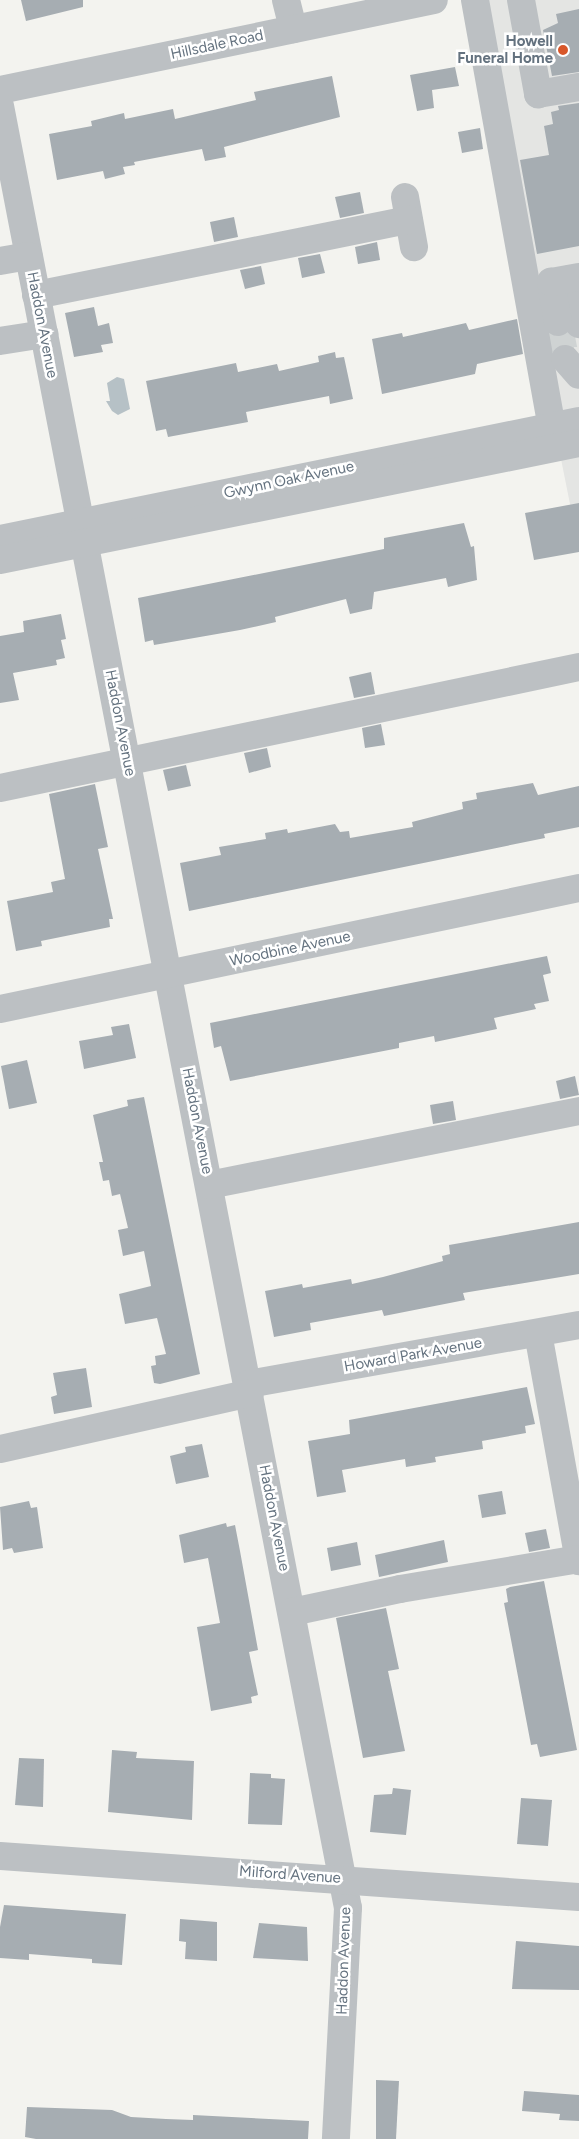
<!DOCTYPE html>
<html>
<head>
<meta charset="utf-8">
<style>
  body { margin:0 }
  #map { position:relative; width:579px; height:2139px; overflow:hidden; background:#f3f3ef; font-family:Figtree,sans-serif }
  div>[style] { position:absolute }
  .built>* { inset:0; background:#e4e5e3 }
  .water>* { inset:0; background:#b6c1c6 }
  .building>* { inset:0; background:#a6adb2 }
  .minor-tunnel>* { height:28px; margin-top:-14px; transform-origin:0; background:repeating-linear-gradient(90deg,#cfd3d3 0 28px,transparent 0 42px) }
  .minor>* { height:28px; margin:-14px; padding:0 14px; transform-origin:14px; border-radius:14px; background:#bcc0c3 }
  .dots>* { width:14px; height:14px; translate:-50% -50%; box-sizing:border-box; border:2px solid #fff; border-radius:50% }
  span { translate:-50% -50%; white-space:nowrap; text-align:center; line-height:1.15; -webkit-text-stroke:5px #fff; paint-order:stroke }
  .poi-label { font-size:15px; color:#64727f; font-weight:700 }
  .right { translate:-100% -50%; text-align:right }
  .street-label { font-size:15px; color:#64727f }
</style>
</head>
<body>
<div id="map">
  <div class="built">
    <div style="clip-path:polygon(473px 0,579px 0,579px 549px,553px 419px)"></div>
  </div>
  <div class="water">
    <div style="clip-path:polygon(117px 377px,124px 379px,130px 409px,118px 415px,112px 411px,106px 401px,110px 401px,107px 383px)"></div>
  </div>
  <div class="building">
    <div style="clip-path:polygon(21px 0,83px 0,83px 7px,26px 21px)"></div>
    <div style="clip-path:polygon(579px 9px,579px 72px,552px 76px,543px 30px,558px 23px,556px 14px)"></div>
    <div style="clip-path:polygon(455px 67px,459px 86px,432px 90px,434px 108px,417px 111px,410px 75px)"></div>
    <div style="clip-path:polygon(332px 76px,340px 117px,224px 147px,226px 157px,205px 161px,202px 149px,134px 162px,135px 165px,123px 167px,125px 174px,105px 179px,103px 171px,57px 180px,49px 134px,92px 126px,91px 121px,124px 113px,125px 119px,173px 109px,175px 119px,256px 100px,254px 92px)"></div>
    <div style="clip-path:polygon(579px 103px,579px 246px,537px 254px,520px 160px,549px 155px,544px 126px,553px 124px,551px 112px,559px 110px,558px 106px)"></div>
    <div style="clip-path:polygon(480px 128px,483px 149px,462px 153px,458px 132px)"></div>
    <div style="clip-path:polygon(360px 192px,364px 213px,340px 218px,335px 197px)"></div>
    <div style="clip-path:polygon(234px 217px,238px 237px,214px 242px,210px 222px)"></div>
    <div style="clip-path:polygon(377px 242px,380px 260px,358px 264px,355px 247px)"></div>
    <div style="clip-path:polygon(320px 254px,325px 273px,302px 278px,298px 258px)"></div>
    <div style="clip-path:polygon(261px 266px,265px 284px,245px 289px,240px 270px)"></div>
    <div style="clip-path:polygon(94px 307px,98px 326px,109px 323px,113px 343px,101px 345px,103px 352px,74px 357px,65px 313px)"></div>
    <div style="clip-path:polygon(517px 319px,523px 354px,477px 364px,475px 374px,382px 394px,372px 339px,402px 333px,403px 337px,466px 323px,469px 330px)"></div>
    <div style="clip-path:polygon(567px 334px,573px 346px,562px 344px,554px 348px,552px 336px)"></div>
    <div style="clip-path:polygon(335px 352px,336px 358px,344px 357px,353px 399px,330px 404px,329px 396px,246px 412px,248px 422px,168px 437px,166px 429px,156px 431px,146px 381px,236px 363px,238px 372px,277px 364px,279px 371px,319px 362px,318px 356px)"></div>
    <div style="clip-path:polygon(579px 503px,579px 552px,534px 560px,525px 513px)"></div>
    <div style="clip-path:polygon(464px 523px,471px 547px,474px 546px,477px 580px,448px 587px,446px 578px,374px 592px,372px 609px,350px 614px,346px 599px,275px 617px,276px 622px,240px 630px,154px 645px,153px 640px,145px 642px,138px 598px,384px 549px,384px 538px)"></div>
    <div style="clip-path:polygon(61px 614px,66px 639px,61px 640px,65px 658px,56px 660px,57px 665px,13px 673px,19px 700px,0 703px,0 636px,24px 632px,23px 621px)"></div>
    <div style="clip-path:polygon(371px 672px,375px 694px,354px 698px,349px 677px)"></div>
    <div style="clip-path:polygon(381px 724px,385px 745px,365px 748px,362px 728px)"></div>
    <div style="clip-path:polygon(267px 748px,271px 767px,249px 773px,244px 753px)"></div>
    <div style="clip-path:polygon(186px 765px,191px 786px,168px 791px,163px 770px)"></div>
    <div style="clip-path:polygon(533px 783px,538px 795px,579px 786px,579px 827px,544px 834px,545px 838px,189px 911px,180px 863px,221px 855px,219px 847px,266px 839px,265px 833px,287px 829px,288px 833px,335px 824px,340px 832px,349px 831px,350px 838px,413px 827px,412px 822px,463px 809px,462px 802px,477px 799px,476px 793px)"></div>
    <div style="clip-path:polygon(95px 784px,108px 847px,98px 849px,113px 919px,109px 919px,110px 927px,41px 941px,42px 946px,16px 951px,7px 901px,53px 892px,51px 882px,65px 879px,49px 794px)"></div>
    <div style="clip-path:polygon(547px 956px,551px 973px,543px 975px,549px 1001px,534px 1004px,536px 1009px,494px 1018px,497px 1029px,435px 1042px,434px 1036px,399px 1043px,399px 1048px,230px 1081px,221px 1046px,214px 1048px,210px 1023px)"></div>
    <div style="clip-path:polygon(129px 1024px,136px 1058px,84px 1069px,79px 1041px,113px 1035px,111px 1027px)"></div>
    <div style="clip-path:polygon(27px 1060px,37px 1103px,9px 1109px,1px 1066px)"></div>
    <div style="clip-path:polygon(575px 1076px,579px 1095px,560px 1099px,556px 1081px)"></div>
    <div style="clip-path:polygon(144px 1097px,200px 1374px,160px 1384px,154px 1383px,151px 1366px,156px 1365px,155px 1356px,166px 1354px,157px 1318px,125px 1324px,119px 1294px,151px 1286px,144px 1251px,123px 1256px,118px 1230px,128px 1228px,120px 1194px,112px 1196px,109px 1180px,103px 1181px,99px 1162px,103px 1162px,93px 1115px,128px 1106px,127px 1100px)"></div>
    <div style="clip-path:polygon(453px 1101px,456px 1120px,433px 1124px,430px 1105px)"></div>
    <div style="clip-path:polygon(579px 1222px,579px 1274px,463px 1293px,465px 1300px,384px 1316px,382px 1310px,310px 1323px,311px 1330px,274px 1337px,265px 1291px,302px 1284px,303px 1288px,351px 1279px,352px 1284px,383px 1277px,443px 1261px,442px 1256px,450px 1254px,449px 1245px)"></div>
    <div style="clip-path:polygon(86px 1368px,92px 1407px,54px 1414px,51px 1397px,57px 1395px,53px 1373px)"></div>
    <div style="clip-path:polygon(527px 1387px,535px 1424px,525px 1426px,526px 1433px,482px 1441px,483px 1449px,435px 1457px,436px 1462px,406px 1467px,405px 1459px,342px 1470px,346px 1492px,317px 1497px,308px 1441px,350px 1434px,349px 1420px)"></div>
    <div style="clip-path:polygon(202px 1444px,209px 1477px,176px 1484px,170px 1456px,186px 1452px,185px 1447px)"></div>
    <div style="clip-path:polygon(502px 1491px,506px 1514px,482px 1518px,478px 1495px)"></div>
    <div style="clip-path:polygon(29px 1501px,31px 1508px,37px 1507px,43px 1548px,14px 1553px,12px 1548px,3px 1550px,0 1507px)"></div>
    <div style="clip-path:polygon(226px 1523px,227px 1527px,235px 1525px,240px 1551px,258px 1650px,249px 1652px,258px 1695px,251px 1697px,252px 1703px,211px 1711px,197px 1627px,220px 1623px,208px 1558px,184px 1563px,179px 1535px)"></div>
    <div style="clip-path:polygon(546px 1529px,550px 1548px,529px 1552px,525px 1533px)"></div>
    <div style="clip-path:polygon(444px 1540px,448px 1562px,379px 1577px,375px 1555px)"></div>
    <div style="clip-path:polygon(357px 1542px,361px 1565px,331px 1571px,327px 1548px)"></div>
    <div style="clip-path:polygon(544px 1581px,577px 1750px,540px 1757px,537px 1744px,531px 1745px,504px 1603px,508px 1602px,506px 1589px,510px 1587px)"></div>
    <div style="clip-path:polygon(386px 1608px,399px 1669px,388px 1671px,405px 1751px,363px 1758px,336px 1618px)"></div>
    <div style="clip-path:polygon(112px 1750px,137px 1752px,136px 1758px,194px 1761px,192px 1820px,108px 1812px)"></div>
    <div style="clip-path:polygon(19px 1758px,44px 1759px,43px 1807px,15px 1805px)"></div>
    <div style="clip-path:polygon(250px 1773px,271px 1774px,271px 1778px,285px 1779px,282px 1825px,248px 1824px)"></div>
    <div style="clip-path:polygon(393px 1788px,411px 1790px,406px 1835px,370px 1832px,374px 1795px,392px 1794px)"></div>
    <div style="clip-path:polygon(521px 1798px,552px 1800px,548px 1846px,517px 1844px)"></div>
    <div style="clip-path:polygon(4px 1905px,126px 1914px,122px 1965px,92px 1963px,92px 1959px,29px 1954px,29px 1960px,0 1958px,0 1927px)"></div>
    <div style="clip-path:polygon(180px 1919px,217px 1922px,217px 1961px,185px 1959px,186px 1942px,179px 1941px)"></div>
    <div style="clip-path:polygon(259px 1923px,307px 1927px,308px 1961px,253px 1958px)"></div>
    <div style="clip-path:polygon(516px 1941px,579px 1946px,579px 1990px,512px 1989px)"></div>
    <div style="clip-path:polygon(376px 2080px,399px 2081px,396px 2139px,376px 2139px)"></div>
    <div style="clip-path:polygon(524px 2091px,579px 2095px,579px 2121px,559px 2120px,560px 2114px,522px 2111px)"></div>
    <div style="clip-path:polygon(27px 2107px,112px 2110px,131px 2117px,166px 2119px,193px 2120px,193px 2115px,309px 2121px,308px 2139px,36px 2139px,25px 2137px)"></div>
  </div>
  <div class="minor-tunnel">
    <div style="left:558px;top:322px;width:38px;rotate:79deg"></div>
  </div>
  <div class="minor">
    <div style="left:286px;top:0;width:30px;rotate:76deg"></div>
    <div style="left:475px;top:0;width:433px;rotate:79.8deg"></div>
    <div style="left:521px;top:0;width:96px;rotate:79.7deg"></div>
    <div style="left:538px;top:94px;width:42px;rotate:-9.7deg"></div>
    <div style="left:0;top:90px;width:443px;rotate:-11.7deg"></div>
    <div style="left:0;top:106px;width:1835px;rotate:79.07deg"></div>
    <div style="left:348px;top:1908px;width:231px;rotate:93deg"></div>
    <div style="left:405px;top:197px;width:51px;rotate:79.8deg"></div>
    <div style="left:0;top:261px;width:29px;rotate:-10deg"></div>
    <div style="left:570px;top:279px;width:46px;rotate:78.7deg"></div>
    <div style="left:36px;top:295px;width:380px;rotate:-11.4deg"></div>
    <div style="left:558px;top:322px;width:41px;rotate:-99.9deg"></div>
    <div style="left:551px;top:282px;width:28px;rotate:-10deg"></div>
    <div style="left:0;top:341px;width:45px;rotate:-9deg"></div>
    <div style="left:565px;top:359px;width:21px;rotate:49deg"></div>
    <div style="left:0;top:539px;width:591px;rotate:-11.52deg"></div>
    <div style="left:0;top:560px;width:591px;rotate:-11.42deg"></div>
    <div style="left:0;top:788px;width:592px;rotate:-11.8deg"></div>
    <div style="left:0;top:1009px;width:592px;rotate:-11.8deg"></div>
    <div style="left:209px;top:1185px;width:377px;rotate:-11.3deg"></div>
    <div style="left:538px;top:1333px;width:232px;rotate:79.8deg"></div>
    <div style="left:248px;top:1384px;width:336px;rotate:-10.1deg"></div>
    <div style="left:0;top:1449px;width:256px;rotate:-12.6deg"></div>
    <div style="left:292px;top:1612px;width:110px;rotate:-12deg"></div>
    <div style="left:400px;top:1589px;width:181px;rotate:-9.5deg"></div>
    <div style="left:0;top:1856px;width:580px;rotate:4.05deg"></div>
  </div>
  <div class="dots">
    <div style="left:563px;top:50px;background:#d8572a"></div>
  </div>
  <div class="poi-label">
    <span class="right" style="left:553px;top:50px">Howell<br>Funeral Home</span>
  </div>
  <div class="street-label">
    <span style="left:217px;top:45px;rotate:-12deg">Hillsdale Road</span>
    <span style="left:42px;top:325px;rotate:79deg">Haddon Avenue</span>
    <span style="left:289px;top:480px;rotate:-12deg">Gwynn Oak Avenue</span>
    <span style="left:120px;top:723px;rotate:79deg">Haddon Avenue</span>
    <span style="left:290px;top:949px;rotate:-12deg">Woodbine Avenue</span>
    <span style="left:197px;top:1121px;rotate:79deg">Haddon Avenue</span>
    <span style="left:413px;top:1355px;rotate:-10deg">Howard Park Avenue</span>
    <span style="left:274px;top:1518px;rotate:79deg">Haddon Avenue</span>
    <span style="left:290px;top:1875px;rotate:4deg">Milford Avenue</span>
    <span style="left:344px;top:1961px;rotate:-88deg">Haddon Avenue</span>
  </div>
</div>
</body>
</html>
